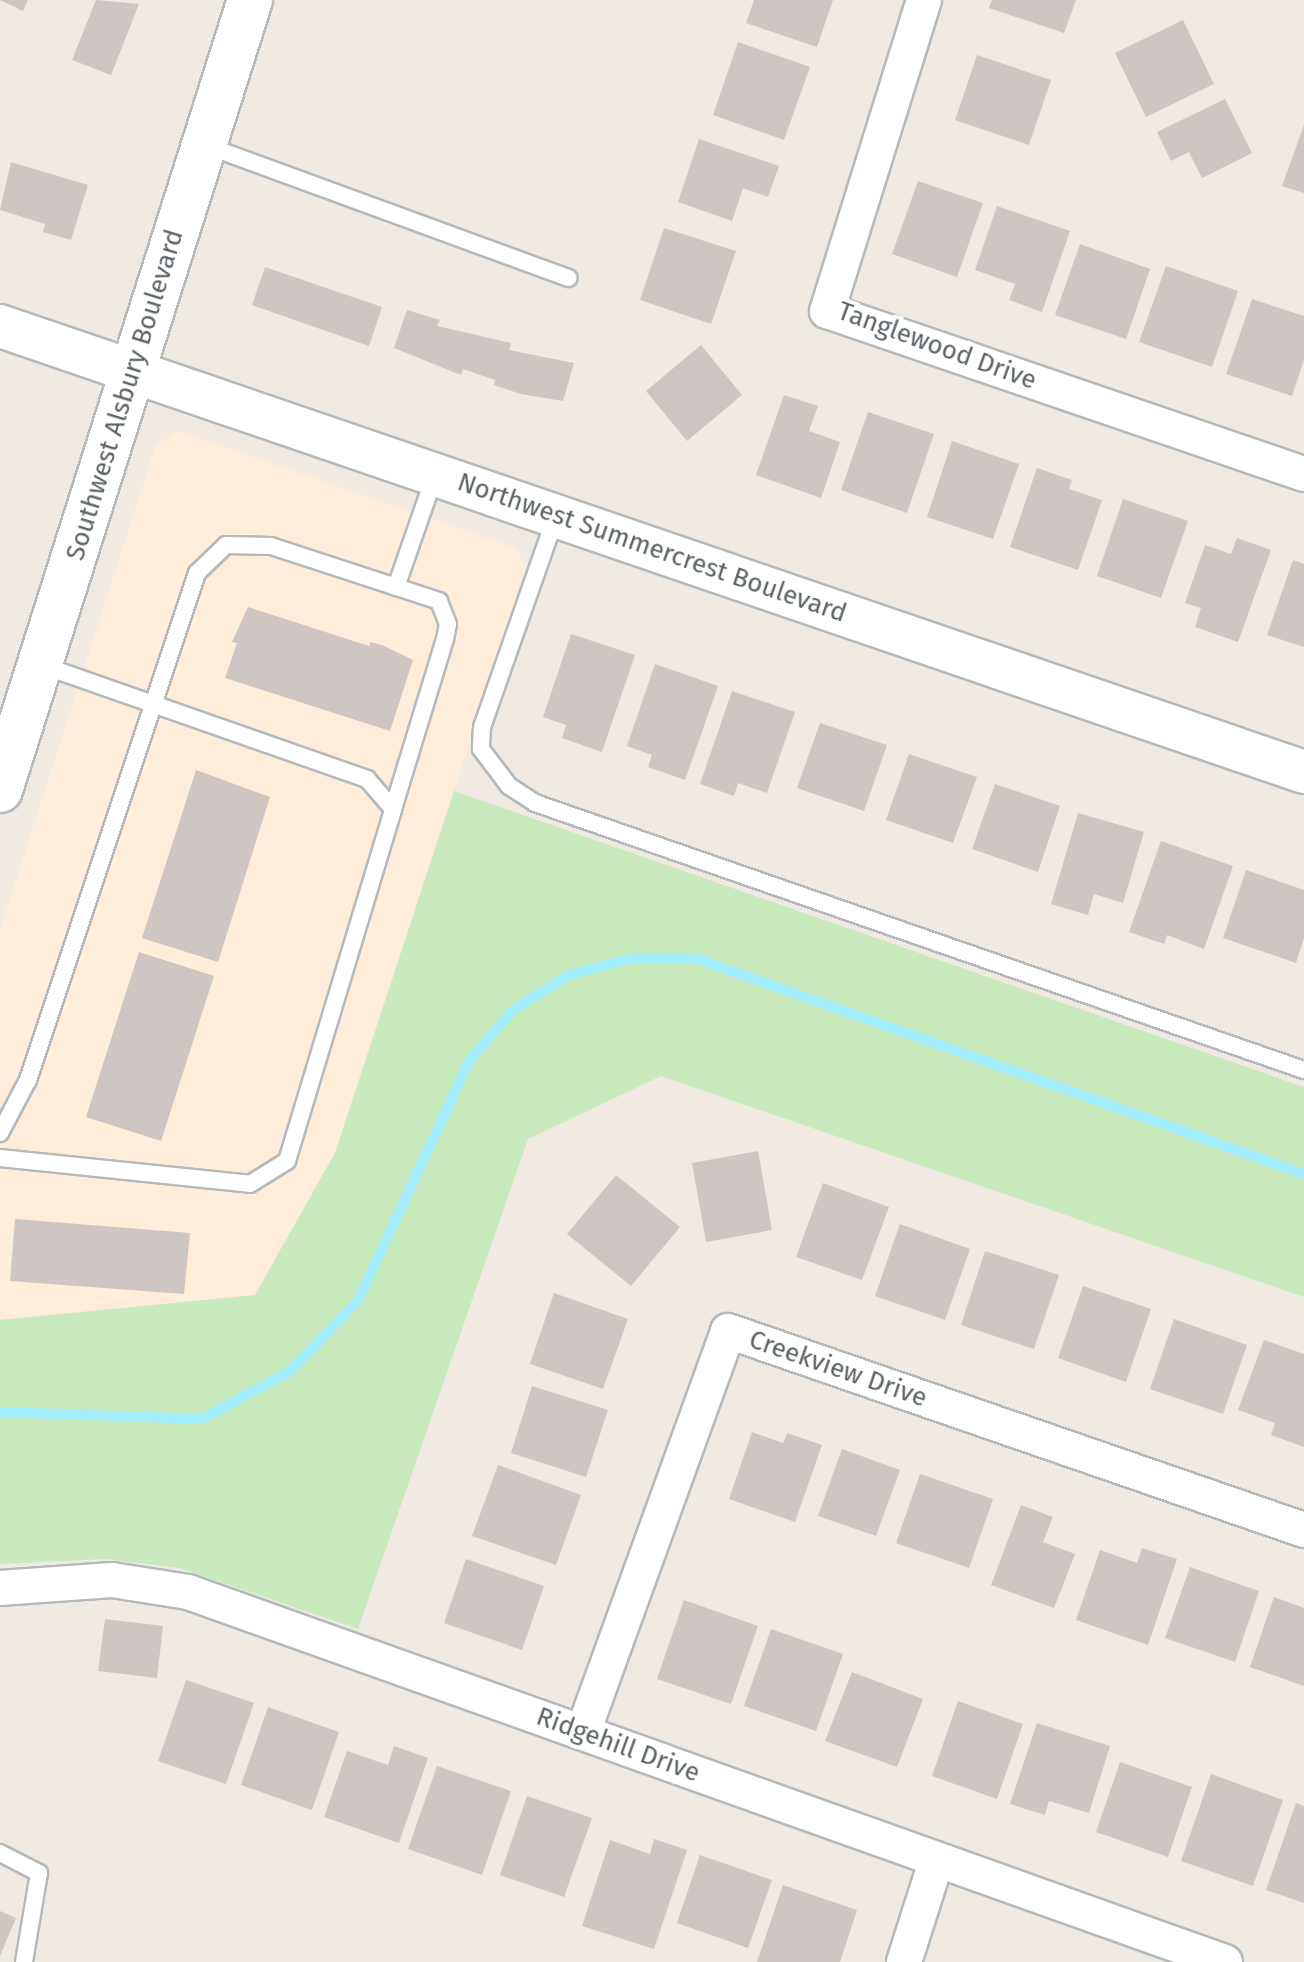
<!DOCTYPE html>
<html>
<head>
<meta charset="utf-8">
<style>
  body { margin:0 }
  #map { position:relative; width:1304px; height:1962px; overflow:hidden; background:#f0eae3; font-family:"Fira Sans",sans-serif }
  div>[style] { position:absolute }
  .commercial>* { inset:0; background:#ffecd9 }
  .green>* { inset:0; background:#c9eabd }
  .stream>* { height:10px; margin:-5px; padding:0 5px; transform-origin:5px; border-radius:5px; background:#a4efff }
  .building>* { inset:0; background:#cdc6c2 }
  .roads { filter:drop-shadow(2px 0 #b4b9bc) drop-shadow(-2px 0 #b4b9bc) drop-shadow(0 2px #b4b9bc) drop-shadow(0 -2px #b4b9bc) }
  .service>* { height:16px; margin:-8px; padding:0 8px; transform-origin:8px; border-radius:8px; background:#fff }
  .minor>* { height:34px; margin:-17px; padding:0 17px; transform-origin:17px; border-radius:17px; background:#fff }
  .tertiary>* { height:42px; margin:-21px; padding:0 21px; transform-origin:21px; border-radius:21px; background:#fff }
  .secondary>* { height:44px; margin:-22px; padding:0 22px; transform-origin:22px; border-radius:22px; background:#fff }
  span { translate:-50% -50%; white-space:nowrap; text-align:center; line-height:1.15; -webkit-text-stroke:8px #fff; paint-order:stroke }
  .street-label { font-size:26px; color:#5b6366 }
</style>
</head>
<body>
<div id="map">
  <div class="commercial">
    <div style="clip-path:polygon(178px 431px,516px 548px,527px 568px,335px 1153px,254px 1295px,0 1320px,0 930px,156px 444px)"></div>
  </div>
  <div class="green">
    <div style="clip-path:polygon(454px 791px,1304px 1087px,1304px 1297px,661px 1076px,528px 1139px,358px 1629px,179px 1568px,106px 1559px,0 1564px,0 1320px,255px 1295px,335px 1153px)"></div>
  </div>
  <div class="stream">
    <div style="left:0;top:1412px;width:202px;rotate:2deg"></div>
    <div style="left:202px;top:1419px;width:99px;rotate:-28.4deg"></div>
    <div style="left:289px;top:1372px;width:99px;rotate:-45.8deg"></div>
    <div style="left:358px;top:1301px;width:266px;rotate:-65.1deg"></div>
    <div style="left:470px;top:1060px;width:66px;rotate:-49.3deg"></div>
    <div style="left:513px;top:1010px;width:66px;rotate:-32deg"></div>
    <div style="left:569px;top:975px;width:66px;rotate:-14.9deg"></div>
    <div style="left:633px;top:958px;width:65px;rotate:0.9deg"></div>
    <div style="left:698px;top:959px;width:643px;rotate:19.53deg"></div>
  </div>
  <div class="building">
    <div style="clip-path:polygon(0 0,28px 0,23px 11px)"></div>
    <div style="clip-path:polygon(96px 0,139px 4px,111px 75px,72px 60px)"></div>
    <div style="clip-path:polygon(754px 0,833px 0,817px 47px,746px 23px)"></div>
    <div style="clip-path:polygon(992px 0,1076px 0,1064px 33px,989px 8px)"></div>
    <div style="clip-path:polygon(1183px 20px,1214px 84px,1146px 117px,1115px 53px)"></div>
    <div style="clip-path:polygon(738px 42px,810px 67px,784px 140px,713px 115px)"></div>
    <div style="clip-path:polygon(977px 55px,1051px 80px,1029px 145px,955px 120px)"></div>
    <div style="clip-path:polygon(1225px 99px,1252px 153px,1202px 178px,1189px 152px,1171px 161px,1157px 132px)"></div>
    <div style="clip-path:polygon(1304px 125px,1304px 193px,1282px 186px)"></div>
    <div style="clip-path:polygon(699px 139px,779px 166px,768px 197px,743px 188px,732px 221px,678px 202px)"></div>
    <div style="clip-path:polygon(11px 162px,88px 185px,71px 240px,43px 232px,45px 224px,0 210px)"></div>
    <div style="clip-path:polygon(918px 181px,983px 203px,957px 277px,892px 254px)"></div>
    <div style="clip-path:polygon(997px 206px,1070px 231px,1042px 312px,1009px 300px,1015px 284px,975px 270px)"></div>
    <div style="clip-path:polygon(664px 228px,736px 251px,711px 324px,640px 300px)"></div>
    <div style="clip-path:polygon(1080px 244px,1150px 269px,1126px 339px,1055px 315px)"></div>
    <div style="clip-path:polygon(1166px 266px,1238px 291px,1212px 367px,1139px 342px)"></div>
    <div style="clip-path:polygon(265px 267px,382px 307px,369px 346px,252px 305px)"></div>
    <div style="clip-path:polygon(1252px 299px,1304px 316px,1304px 360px,1292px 396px,1226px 374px)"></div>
    <div style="clip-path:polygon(407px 310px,440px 320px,437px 326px,511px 343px,509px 350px,574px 363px,563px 401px,521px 394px,494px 385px,495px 380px,463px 369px,461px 375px,394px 348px)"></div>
    <div style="clip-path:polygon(701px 345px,742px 395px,687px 441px,646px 391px)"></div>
    <div style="clip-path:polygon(784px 395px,818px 406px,809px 431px,840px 442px,821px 498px,756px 475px)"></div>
    <div style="clip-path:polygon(868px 412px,934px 434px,907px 513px,841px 490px)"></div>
    <div style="clip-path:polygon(952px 441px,1019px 464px,993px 539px,927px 517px)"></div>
    <div style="clip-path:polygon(1037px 468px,1072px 480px,1069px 489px,1102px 500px,1078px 570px,1010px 547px)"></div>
    <div style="clip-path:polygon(1123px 499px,1188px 521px,1161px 598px,1097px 576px)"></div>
    <div style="clip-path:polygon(1237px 538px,1271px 550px,1238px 642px,1195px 627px,1201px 608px,1185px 603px,1205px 545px,1231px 554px)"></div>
    <div style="clip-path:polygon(1293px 560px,1304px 564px,1304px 647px,1267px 635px)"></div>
    <div style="clip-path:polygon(248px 607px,369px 646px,370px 642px,382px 645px,413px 660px,390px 731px,225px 678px,237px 643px,232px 642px)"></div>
    <div style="clip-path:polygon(571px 634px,635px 655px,602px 752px,562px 738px,566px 725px,543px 717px)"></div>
    <div style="clip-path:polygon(655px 664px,718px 686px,685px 780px,648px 767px,652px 755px,627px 746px)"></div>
    <div style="clip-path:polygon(732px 691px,795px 712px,767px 793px,738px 783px,734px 796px,700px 784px)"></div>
    <div style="clip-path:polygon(820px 723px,887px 745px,864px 811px,797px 788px)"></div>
    <div style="clip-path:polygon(909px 754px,977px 777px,953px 843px,886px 820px)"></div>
    <div style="clip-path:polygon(196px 770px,270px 797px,218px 962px,142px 938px)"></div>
    <div style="clip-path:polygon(995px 784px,1060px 806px,1038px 872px,972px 849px)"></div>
    <div style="clip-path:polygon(1078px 813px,1144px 832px,1123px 903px,1094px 894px,1088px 915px,1051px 904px)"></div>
    <div style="clip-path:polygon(1161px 841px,1233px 866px,1204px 949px,1167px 935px,1164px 944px,1129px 932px)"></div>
    <div style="clip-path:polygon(1246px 870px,1304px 890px,1304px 938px,1296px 963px,1223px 938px)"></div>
    <div style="clip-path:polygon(139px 952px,214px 976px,161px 1141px,86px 1117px)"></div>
    <div style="clip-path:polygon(758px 1151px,772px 1230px,706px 1242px,692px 1163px)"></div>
    <div style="clip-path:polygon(616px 1175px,680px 1227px,631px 1286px,567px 1234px)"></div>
    <div style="clip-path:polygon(823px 1183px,889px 1207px,862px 1280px,796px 1257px)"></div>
    <div style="clip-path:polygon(15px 1219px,190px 1233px,184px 1294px,10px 1281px)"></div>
    <div style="clip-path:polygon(900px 1224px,970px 1249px,945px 1320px,875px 1296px)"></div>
    <div style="clip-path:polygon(985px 1251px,1059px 1275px,1034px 1349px,961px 1325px)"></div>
    <div style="clip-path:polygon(1083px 1286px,1151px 1309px,1126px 1382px,1058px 1358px)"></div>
    <div style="clip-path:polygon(554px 1293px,628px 1319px,603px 1389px,530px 1364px)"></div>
    <div style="clip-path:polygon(1174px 1319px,1247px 1345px,1223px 1414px,1150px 1389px)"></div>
    <div style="clip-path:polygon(1264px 1340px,1304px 1354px,1304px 1447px,1271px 1435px,1275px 1423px,1238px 1410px)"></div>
    <div style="clip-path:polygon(532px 1386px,608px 1410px,586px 1477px,511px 1453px)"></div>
    <div style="clip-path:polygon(752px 1432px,783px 1443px,787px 1433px,822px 1445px,795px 1522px,729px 1499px)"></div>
    <div style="clip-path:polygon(842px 1449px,900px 1470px,876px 1536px,818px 1516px)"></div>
    <div style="clip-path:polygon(498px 1465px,581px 1495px,556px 1565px,472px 1536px)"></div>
    <div style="clip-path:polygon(920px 1474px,993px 1499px,969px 1568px,896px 1543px)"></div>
    <div style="clip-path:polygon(1021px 1505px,1053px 1517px,1043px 1542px,1075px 1554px,1054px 1608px,991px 1585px)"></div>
    <div style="clip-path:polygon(1142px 1548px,1177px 1559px,1148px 1645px,1076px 1620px,1100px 1550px,1137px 1563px)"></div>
    <div style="clip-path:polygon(466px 1559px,544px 1586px,522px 1650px,444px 1623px)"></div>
    <div style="clip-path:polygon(1190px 1567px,1259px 1591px,1235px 1662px,1165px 1638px)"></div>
    <div style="clip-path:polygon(1274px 1597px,1304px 1608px,1304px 1686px,1250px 1667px)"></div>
    <div style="clip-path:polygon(684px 1600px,758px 1626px,731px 1704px,657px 1679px)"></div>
    <div style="clip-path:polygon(105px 1619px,163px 1626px,157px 1678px,98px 1671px)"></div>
    <div style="clip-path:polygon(771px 1629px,843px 1654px,816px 1731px,744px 1706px)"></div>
    <div style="clip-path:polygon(852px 1672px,923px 1699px,897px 1767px,825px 1741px)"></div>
    <div style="clip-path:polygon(186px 1680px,254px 1703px,226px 1784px,158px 1761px)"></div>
    <div style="clip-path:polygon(958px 1701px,1023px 1724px,997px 1799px,932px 1776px)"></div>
    <div style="clip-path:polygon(268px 1707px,339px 1732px,312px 1810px,241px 1785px)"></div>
    <div style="clip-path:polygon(1037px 1723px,1110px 1746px,1089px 1813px,1049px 1801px,1045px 1815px,1010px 1804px)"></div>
    <div style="clip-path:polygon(394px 1746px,428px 1758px,399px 1843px,324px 1817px,347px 1751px,388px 1765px)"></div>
    <div style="clip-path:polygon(1120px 1762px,1192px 1787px,1168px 1857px,1096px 1832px)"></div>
    <div style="clip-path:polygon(437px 1766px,511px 1791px,482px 1875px,408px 1849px)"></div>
    <div style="clip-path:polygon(1211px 1774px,1283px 1800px,1253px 1886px,1181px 1861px)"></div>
    <div style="clip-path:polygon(527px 1796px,592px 1818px,564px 1897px,500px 1875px)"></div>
    <div style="clip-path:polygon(1296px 1803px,1304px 1806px,1304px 1903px,1266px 1890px)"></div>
    <div style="clip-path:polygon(654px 1839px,687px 1850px,654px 1949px,582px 1926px,610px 1840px,650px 1854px)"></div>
    <div style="clip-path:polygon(700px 1855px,772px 1880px,748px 1948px,677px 1923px)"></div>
    <div style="clip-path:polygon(783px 1885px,857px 1910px,840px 1962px,757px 1962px)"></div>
    <div style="clip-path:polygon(0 1911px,16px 1918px,0 1956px)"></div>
  </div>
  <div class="roads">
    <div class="service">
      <div style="left:205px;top:145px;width:387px;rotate:20.1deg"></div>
      <div style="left:556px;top:516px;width:224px;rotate:109.3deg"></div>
      <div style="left:482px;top:727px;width:22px;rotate:93deg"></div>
      <div style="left:481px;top:749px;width:46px;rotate:52.9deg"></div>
      <div style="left:509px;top:786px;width:31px;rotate:33deg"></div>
      <div style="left:535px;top:803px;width:814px;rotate:19.15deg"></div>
      <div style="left:396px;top:587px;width:119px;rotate:-70.8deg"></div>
      <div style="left:0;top:1133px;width:60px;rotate:-62.2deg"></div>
      <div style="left:28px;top:1080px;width:534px;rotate:-71.57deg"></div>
      <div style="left:197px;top:573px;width:40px;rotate:-44deg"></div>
      <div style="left:226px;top:545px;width:45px;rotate:1.3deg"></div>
      <div style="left:271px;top:546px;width:177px;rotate:18.1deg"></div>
      <div style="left:439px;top:601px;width:25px;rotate:69deg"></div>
      <div style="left:448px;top:624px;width:15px;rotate:101deg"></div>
      <div style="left:445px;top:639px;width:178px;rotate:107deg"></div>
      <div style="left:0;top:1158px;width:251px;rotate:5.9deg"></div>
      <div style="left:250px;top:1184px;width:44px;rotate:-31.9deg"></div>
      <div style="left:287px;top:1161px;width:368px;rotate:-73.2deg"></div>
      <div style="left:393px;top:809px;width:40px;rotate:-131deg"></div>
      <div style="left:367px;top:779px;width:344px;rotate:-160.7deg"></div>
      <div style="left:0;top:1853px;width:44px;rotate:27.1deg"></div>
      <div style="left:39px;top:1873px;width:90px;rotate:99.6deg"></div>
    </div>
    <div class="minor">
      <div style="left:924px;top:0;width:326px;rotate:107.3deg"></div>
      <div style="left:827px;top:311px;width:504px;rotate:18.87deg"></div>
      <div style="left:0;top:1588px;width:112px;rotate:-4.1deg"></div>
      <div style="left:112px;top:1580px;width:77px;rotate:9deg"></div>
      <div style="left:188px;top:1592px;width:1101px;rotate:19.64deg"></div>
      <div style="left:583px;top:1732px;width:426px;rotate:-70.1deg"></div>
      <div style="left:728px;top:1331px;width:609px;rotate:19.06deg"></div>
      <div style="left:904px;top:1962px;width:105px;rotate:-72.3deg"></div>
    </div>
    <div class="tertiary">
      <div style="left:0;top:326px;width:1378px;rotate:18.88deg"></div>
    </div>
    <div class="secondary">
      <div style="left:0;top:790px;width:829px;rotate:-72.44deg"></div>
    </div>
  </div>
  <div class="street-label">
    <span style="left:937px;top:346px;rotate:20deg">Tanglewood Drive</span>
    <span style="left:125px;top:395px;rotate:-73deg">Southwest Alsbury Boulevard</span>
    <span style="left:652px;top:548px;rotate:19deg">Northwest Summercrest Boulevard</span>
    <span style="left:838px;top:1369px;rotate:19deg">Creekview Drive</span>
    <span style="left:618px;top:1745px;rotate:20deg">Ridgehill Drive</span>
  </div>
</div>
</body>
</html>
